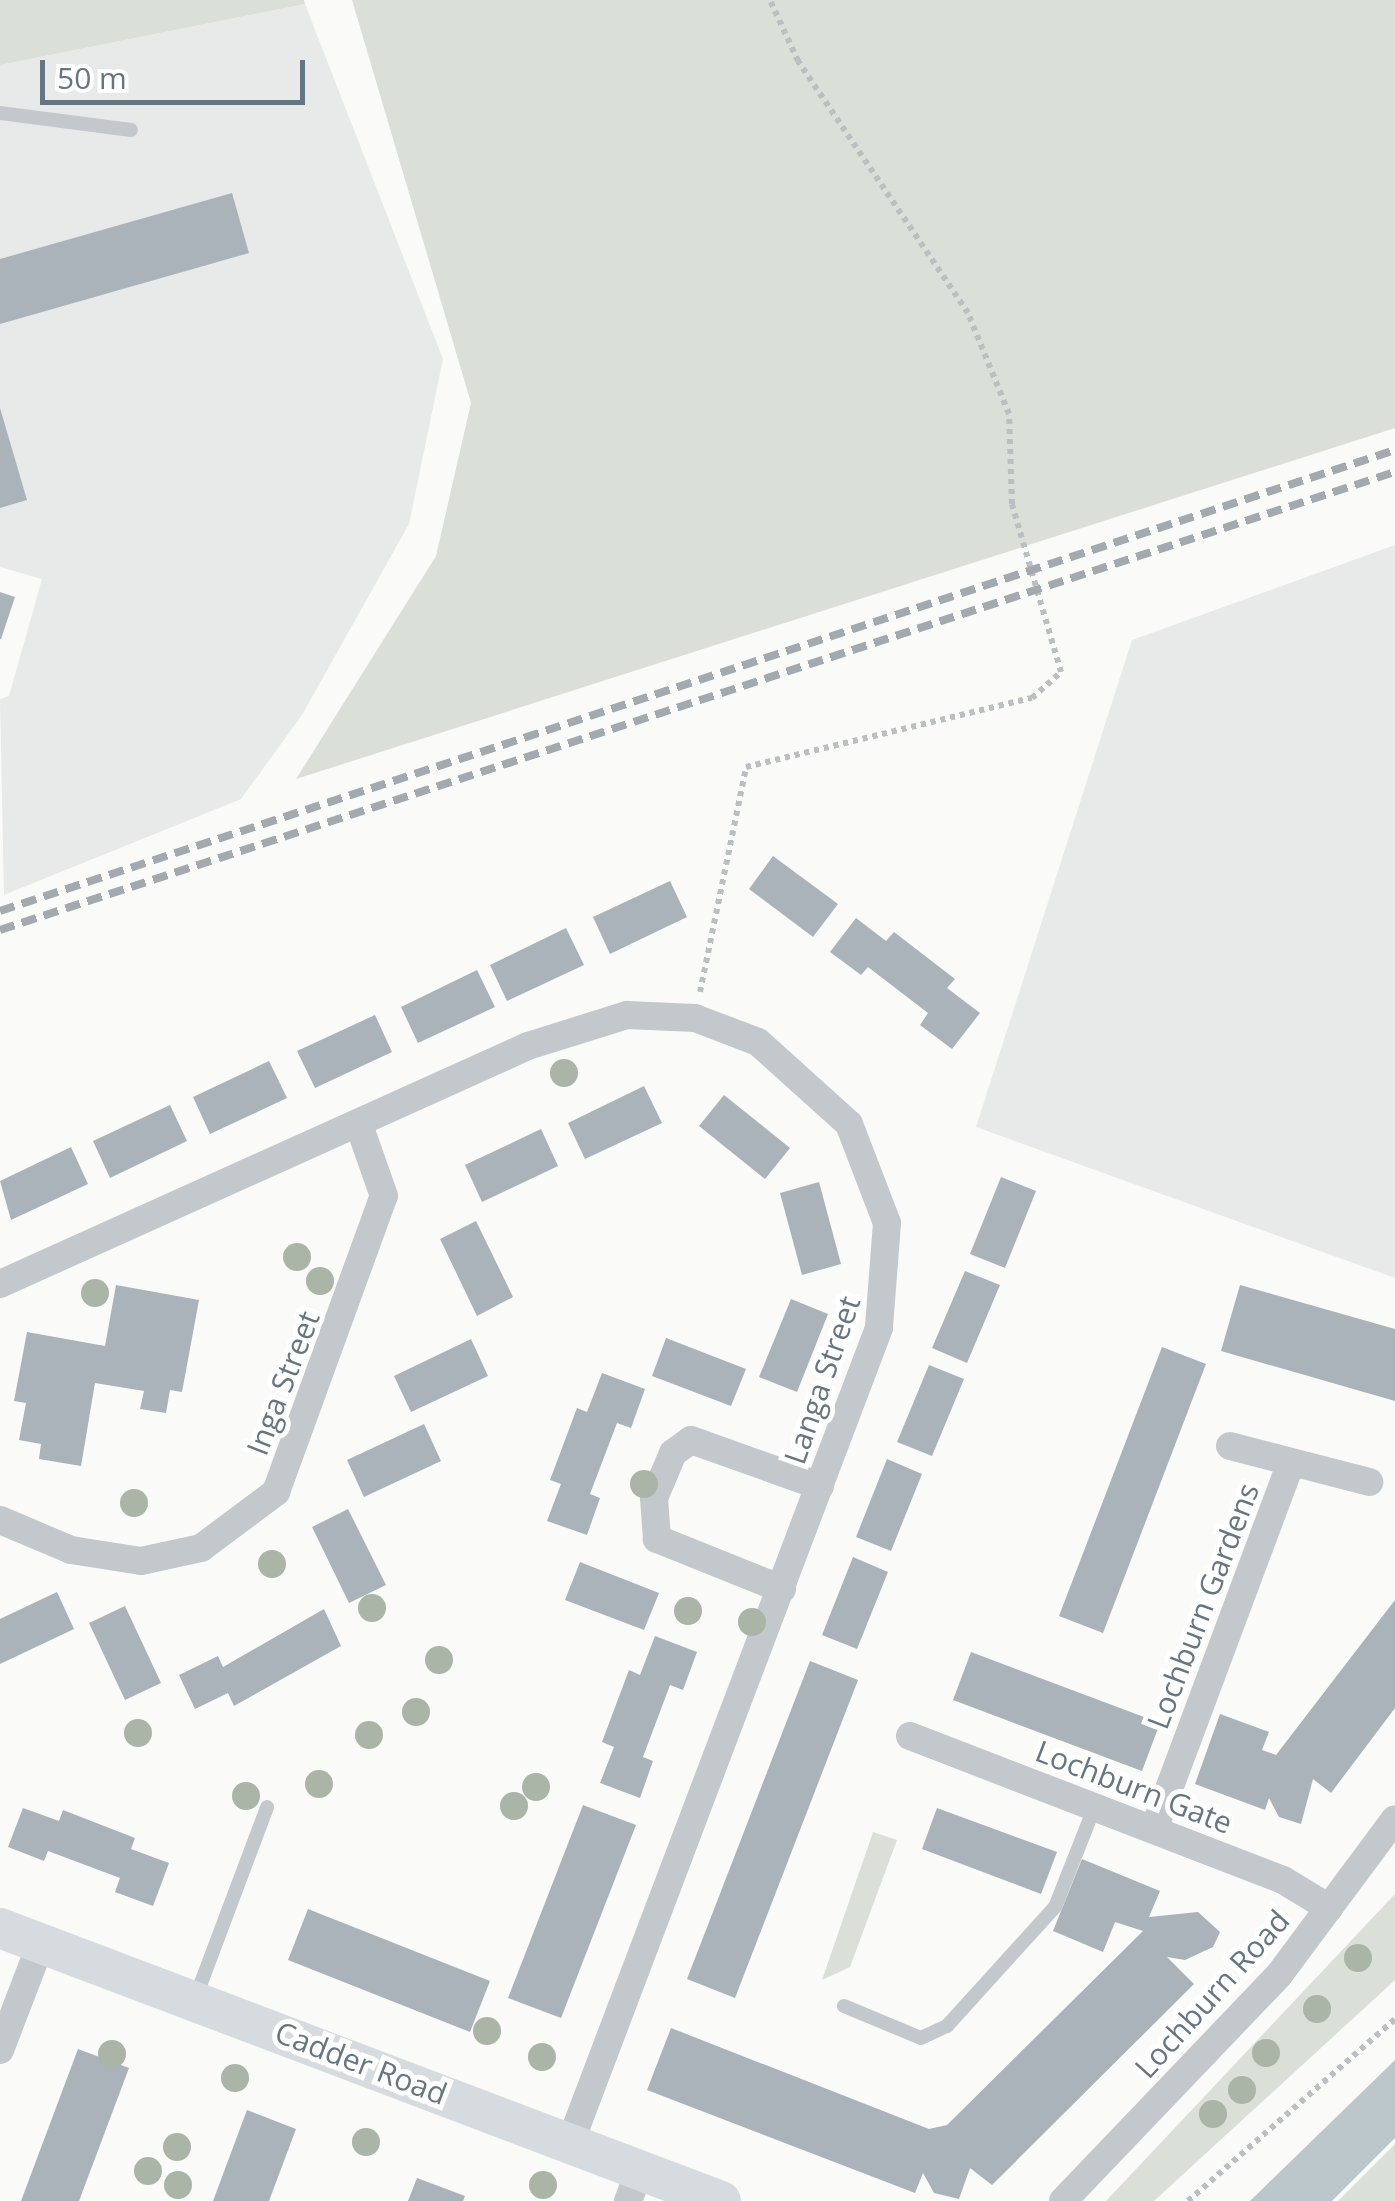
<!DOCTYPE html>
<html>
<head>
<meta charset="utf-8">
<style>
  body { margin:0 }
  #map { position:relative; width:1395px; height:2201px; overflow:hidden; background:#fafaf8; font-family:"Open Sans",sans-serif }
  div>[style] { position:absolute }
  .built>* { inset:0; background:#e8e9e9 }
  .green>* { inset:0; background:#dadfd7 }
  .water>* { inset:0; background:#bbc7cb }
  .building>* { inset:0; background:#aab3b9 }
  .path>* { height:6px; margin-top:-3px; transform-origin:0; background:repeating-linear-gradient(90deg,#bbbfc2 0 5px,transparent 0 10px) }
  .lane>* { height:14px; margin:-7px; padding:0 7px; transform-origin:7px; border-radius:7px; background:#c3c8cc }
  .street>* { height:28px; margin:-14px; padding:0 14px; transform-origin:14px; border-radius:14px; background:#c3c8cc }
  .secondary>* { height:40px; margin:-20px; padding:0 20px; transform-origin:20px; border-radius:20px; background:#d6dbdf }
  .rail>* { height:8px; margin-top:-4px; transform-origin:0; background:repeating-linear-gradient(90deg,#a2aab0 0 15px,transparent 0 23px) }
  .trees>* { width:28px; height:28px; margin:-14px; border-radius:50%; background:#aab4a7 }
  span { translate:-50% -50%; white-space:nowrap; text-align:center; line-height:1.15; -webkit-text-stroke:10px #fff; paint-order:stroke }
  .street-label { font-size:30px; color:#657683 }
  .scale { position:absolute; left:40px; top:60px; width:265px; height:45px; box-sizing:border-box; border:5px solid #657683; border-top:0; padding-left:12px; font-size:30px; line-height:35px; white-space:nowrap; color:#657683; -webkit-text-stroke:8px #fff; paint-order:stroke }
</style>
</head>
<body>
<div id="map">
  <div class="built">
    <div style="clip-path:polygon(305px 4px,443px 359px,409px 524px,302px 715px,241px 799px,4px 895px,0 699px,9px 696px,42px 579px,0 567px,0 65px)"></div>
    <div style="clip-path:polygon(1395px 545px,1395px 1278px,976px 1127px,1132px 640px)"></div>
  </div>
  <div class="green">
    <div style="clip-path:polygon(0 0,304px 0,305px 4px,0 65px)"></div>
    <div style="clip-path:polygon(352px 0,1395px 0,1395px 428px,296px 779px,436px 556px,471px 403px)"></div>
    <div style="clip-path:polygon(873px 1832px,897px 1840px,850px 1967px,822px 1980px)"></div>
    <div style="clip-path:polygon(1395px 1894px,1395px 1980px,1154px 2201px,1106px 2201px)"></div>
    <div style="clip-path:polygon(1395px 2144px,1395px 2201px,1338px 2201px)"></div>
  </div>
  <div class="water">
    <div style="clip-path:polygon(1395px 2060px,1395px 2138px,1332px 2201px,1250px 2201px)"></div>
  </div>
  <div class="building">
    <div style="clip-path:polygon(232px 193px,249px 253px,0 324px,0 259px)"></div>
    <div style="clip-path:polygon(0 408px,27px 500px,0 508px)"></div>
    <div style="clip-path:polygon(0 592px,15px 597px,1px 639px,0 639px)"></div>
    <div style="clip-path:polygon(773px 856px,838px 904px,813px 937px,749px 889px)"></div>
    <div style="clip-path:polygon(670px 881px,687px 917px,610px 954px,593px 917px)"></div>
    <div style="clip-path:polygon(856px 918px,886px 941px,894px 932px,955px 979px,947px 988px,980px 1013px,952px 1049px,920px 1025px,928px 1013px,868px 967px,861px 975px,830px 952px)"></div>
    <div style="clip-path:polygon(566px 928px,584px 965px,507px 1001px,490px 965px)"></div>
    <div style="clip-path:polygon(477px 970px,495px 1007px,418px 1043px,401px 1007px)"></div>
    <div style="clip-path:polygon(375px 1015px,392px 1052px,315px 1088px,297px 1051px)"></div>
    <div style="clip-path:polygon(269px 1061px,287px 1098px,210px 1134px,193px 1097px)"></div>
    <div style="clip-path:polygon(644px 1086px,662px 1123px,585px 1159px,568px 1123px)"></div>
    <div style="clip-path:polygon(724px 1095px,790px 1148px,765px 1179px,699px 1126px)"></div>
    <div style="clip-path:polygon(170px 1105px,187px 1141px,110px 1178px,93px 1141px)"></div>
    <div style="clip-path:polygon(541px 1129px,558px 1166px,482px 1202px,465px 1165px)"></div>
    <div style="clip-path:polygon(71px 1147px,88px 1184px,11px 1220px,0 1181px)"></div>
    <div style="clip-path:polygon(1001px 1177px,1036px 1191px,1005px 1268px,970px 1254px)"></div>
    <div style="clip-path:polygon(819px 1182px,841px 1264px,802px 1275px,780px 1193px)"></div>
    <div style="clip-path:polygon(476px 1221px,513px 1297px,477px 1316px,440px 1239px)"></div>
    <div style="clip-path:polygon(965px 1271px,1000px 1285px,967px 1363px,932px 1348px)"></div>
    <div style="clip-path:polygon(116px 1285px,199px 1300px,182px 1392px,170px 1390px,166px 1413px,140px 1409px,144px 1391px,95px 1383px,81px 1466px,39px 1459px,41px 1444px,19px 1440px,26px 1403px,14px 1401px,27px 1332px,105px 1346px)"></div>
    <div style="clip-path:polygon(1240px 1285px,1395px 1329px,1395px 1401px,1221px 1351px)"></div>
    <div style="clip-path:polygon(791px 1299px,828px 1314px,797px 1392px,759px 1377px)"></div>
    <div style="clip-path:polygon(666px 1338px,746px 1369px,731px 1406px,652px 1376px)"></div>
    <div style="clip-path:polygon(471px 1339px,488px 1376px,411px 1412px,394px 1376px)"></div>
    <div style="clip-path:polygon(1162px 1347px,1206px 1364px,1103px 1633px,1059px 1616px)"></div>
    <div style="clip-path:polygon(929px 1365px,964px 1379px,932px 1456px,897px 1442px)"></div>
    <div style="clip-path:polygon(602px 1373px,645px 1389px,631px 1428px,617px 1423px,590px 1494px,600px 1498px,587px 1535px,547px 1521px,561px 1484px,550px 1480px,577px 1408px,587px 1412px)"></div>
    <div style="clip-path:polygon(424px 1424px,441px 1461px,364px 1497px,347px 1460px)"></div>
    <div style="clip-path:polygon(887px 1459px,922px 1474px,891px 1551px,856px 1537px)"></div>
    <div style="clip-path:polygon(348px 1509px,386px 1585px,349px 1603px,312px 1527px)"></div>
    <div style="clip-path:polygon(853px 1557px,888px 1572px,857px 1649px,822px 1635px)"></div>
    <div style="clip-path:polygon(580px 1562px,659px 1593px,644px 1630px,565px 1600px)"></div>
    <div style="clip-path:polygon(57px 1592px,74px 1629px,0 1664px,0 1619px)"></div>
    <div style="clip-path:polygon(1395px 1600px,1395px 1708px,1331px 1793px,1313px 1779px,1301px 1824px,1279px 1817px,1269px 1798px,1265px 1810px,1195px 1784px,1220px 1714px,1269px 1732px,1262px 1750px,1276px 1755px)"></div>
    <div style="clip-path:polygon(125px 1606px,161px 1683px,125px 1700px,89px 1623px)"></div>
    <div style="clip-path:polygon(324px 1609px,341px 1646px,234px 1706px,228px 1693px,195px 1709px,179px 1675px,218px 1656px,223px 1667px)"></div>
    <div style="clip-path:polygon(655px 1636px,697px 1652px,683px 1690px,670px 1685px,643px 1757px,653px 1761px,640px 1798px,600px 1783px,614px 1747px,602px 1742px,629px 1670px,640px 1675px)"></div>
    <div style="clip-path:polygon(971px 1652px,1160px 1723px,1142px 1771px,953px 1700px)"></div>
    <div style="clip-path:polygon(810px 1661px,858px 1680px,735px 1998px,687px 1979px)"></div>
    <div style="clip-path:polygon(583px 1805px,636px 1825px,561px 2018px,508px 1998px)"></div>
    <div style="clip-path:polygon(23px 1808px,59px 1821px,63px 1810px,135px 1838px,131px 1849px,169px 1863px,153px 1906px,115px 1892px,120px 1878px,48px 1851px,44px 1861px,8px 1847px)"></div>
    <div style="clip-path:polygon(937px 1808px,1057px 1852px,1041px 1894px,922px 1849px)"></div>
    <div style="clip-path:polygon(1082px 1859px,1160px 1891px,1149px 1917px,1198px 1912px,1220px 1932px,1213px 1947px,1185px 1960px,1167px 1957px,1194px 1984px,992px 2185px,970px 2168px,959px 2199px,934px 2193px,923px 2173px,915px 2193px,647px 2090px,671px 2028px,929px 2129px,947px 2125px,1143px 1931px,1115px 1922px,1103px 1952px,1053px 1931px)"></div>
    <div style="clip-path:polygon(308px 1909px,490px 1981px,470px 2032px,288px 1960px)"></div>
    <div style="clip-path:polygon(78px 2049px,129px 2068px,79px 2201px,21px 2201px)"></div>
    <div style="clip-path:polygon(247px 2110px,296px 2129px,269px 2201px,213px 2201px)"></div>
    <div style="clip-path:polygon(417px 2178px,465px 2196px,463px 2201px,408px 2201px)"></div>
  </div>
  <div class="path">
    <div style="left:700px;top:992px;width:230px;rotate:-78.4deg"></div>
    <div style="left:746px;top:767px;width:294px;rotate:-13.6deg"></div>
    <div style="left:1032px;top:698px;width:39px;rotate:-42deg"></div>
    <div style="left:1061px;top:672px;width:175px;rotate:-106.3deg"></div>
    <div style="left:1012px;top:504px;width:90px;rotate:-91.9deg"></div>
    <div style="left:1009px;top:414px;width:109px;rotate:-112.1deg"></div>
    <div style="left:968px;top:313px;width:304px;rotate:-124deg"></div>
    <div style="left:798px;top:61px;width:67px;rotate:-114.7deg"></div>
    <div style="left:1188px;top:2201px;width:276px;rotate:-41.3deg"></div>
  </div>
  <div class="lane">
    <div style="left:0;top:113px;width:132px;rotate:7.4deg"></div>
    <div style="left:195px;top:1999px;width:205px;rotate:-69.4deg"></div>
    <div style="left:844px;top:2006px;width:83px;rotate:22.6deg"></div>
    <div style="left:921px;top:2038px;width:29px;rotate:-25deg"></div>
    <div style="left:947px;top:2026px;width:161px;rotate:-47.8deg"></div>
    <div style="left:1055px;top:1907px;width:109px;rotate:-68.4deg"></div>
  </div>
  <div class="street">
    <div style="left:0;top:1284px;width:579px;rotate:-24.26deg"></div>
    <div style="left:528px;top:1046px;width:104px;rotate:-17.4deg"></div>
    <div style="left:627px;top:1015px;width:68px;rotate:2.5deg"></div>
    <div style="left:695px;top:1018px;width:67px;rotate:20.9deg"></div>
    <div style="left:758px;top:1042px;width:122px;rotate:42deg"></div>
    <div style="left:849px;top:1124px;width:106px;rotate:69deg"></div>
    <div style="left:887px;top:1223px;width:105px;rotate:94.4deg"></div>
    <div style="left:879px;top:1328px;width:872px;rotate:110.76deg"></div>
    <div style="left:1230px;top:1446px;width:144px;rotate:14.5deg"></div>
    <div style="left:0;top:1520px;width:77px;rotate:22.9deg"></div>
    <div style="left:71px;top:1550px;width:71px;rotate:8.9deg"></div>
    <div style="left:141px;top:1561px;width:61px;rotate:-12.2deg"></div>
    <div style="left:201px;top:1548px;width:94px;rotate:-36.7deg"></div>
    <div style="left:276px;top:1492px;width:315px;rotate:-70deg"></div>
    <div style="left:384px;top:1196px;width:75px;rotate:-109.4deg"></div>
    <div style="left:782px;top:1589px;width:135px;rotate:-158.2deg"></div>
    <div style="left:657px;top:1539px;width:41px;rotate:-94.2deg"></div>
    <div style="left:654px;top:1498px;width:49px;rotate:-67.1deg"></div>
    <div style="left:673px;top:1453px;width:22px;rotate:-36deg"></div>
    <div style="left:691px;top:1440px;width:137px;rotate:19.6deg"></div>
    <div style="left:910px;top:1736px;width:400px;rotate:21.1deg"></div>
    <div style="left:1283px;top:1880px;width:54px;rotate:31.3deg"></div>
    <div style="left:1154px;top:1829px;width:391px;rotate:-69.5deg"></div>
    <div style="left:0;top:2050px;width:115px;rotate:-69deg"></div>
    <div style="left:628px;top:2201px;width:33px;rotate:-69deg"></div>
    <div style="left:1063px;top:2201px;width:313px;rotate:-46.3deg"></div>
    <div style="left:1279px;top:1975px;width:194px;rotate:-53.4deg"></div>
  </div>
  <div class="secondary">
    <div style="left:0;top:1928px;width:771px;rotate:20.74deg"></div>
  </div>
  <div class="rail">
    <div style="left:0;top:911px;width:1469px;rotate:-18.29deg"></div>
    <div style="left:0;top:930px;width:1468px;rotate:-18.18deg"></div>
  </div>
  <div class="trees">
    <div style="left:564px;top:1073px"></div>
    <div style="left:297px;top:1257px"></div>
    <div style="left:320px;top:1281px"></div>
    <div style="left:95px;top:1293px"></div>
    <div style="left:644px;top:1484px"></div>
    <div style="left:134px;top:1503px"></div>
    <div style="left:272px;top:1564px"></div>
    <div style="left:372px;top:1608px"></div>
    <div style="left:688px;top:1611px"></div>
    <div style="left:752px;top:1622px"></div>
    <div style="left:439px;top:1660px"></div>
    <div style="left:416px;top:1712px"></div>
    <div style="left:138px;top:1733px"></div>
    <div style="left:369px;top:1735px"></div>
    <div style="left:319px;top:1784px"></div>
    <div style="left:536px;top:1787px"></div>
    <div style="left:246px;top:1796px"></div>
    <div style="left:514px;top:1806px"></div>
    <div style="left:1358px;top:1958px"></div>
    <div style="left:1317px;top:2009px"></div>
    <div style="left:487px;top:2031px"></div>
    <div style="left:1266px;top:2053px"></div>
    <div style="left:112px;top:2054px"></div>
    <div style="left:542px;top:2057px"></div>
    <div style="left:235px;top:2078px"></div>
    <div style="left:1242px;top:2090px"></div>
    <div style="left:1213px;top:2114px"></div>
    <div style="left:366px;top:2142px"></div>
    <div style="left:177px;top:2147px"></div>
    <div style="left:148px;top:2171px"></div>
    <div style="left:178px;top:2185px"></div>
    <div style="left:543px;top:2185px"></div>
  </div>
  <div class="street-label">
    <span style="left:822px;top:1380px;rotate:-71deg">Langa Street</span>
    <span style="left:283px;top:1383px;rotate:-69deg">Inga Street</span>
    <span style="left:1203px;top:1606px;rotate:-69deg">Lochburn Gardens</span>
    <span style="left:1134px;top:1787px;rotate:21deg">Lochburn Gate</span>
    <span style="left:1212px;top:1994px;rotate:-48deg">Lochburn Road</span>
    <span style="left:361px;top:2063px;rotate:21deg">Cadder Road</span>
  </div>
  <div class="scale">50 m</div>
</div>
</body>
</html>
